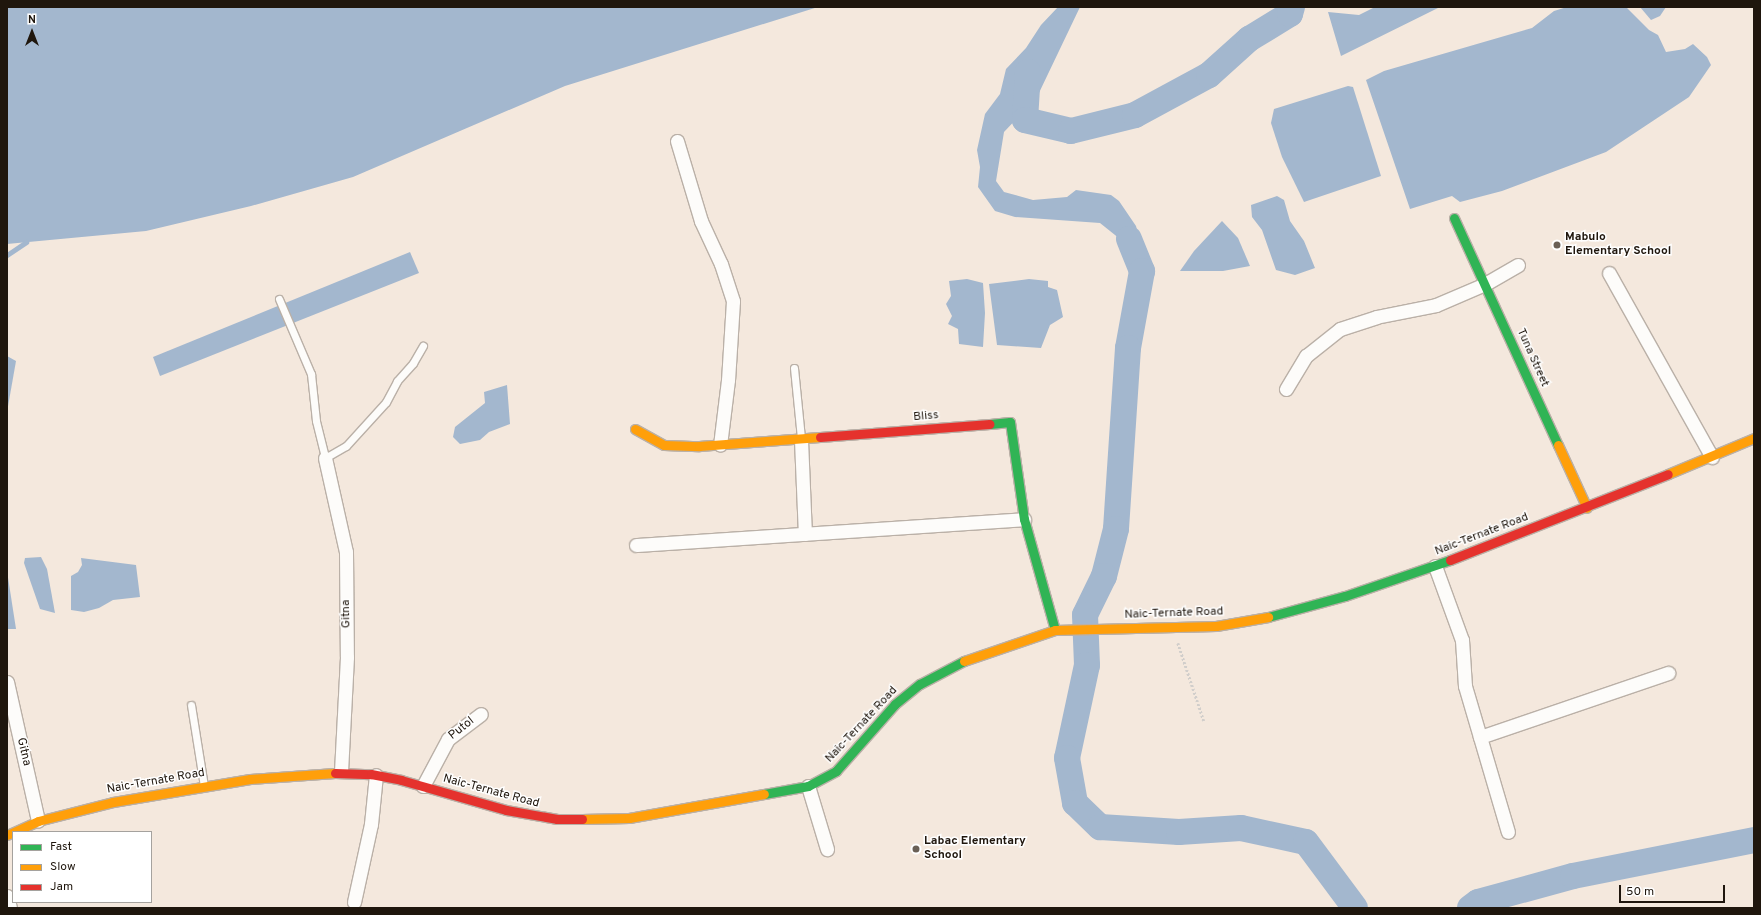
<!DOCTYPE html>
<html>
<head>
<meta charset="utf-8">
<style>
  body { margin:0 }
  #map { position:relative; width:1761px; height:915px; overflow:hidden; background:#f4e8dd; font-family:Overpass,sans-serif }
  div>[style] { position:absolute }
  .water>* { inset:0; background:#a3b7ce }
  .stream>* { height:4.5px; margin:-2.25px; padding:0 2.25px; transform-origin:2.25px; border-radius:2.25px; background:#a3b7ce }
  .river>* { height:26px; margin:-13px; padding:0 13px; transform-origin:13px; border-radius:13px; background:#a3b7ce }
  .path>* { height:2.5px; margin-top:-1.25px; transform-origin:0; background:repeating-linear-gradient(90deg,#d1cecb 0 2px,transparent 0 4px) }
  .roads { filter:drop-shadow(1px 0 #bab0a7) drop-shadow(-1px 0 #bab0a7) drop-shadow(0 1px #bab0a7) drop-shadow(0 -1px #bab0a7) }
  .lane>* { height:7px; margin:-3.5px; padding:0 3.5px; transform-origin:3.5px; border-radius:3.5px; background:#fdfcfa }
  .street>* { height:13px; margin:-6.5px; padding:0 6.5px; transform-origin:6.5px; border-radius:6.5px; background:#fdfcfa }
  .fast>* { height:9px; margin:-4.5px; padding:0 4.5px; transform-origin:4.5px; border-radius:4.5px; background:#30b455 }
  .slow>* { height:9px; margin:-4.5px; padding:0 4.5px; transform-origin:4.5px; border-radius:4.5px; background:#ff9f0a }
  .jam>* { height:9px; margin:-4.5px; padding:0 4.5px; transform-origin:4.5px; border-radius:4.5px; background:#e5322d }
  .dots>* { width:11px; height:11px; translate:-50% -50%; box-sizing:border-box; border:2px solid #fff; border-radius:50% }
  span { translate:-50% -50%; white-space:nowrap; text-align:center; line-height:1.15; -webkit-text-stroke:3px #fff; paint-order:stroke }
  .poi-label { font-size:12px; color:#1f160d; font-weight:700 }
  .left { translate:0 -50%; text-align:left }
  .street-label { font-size:12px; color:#1f160d }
  .frame { position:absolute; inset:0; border:8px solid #1f160d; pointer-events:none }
  .legend { position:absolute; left:12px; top:831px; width:140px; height:72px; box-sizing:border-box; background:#fff; border:1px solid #a5a29e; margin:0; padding:5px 7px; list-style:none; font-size:12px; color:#1f160d }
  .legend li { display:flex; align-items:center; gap:8px; height:20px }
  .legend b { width:20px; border:1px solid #a5a29e }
  .north { position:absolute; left:12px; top:12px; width:40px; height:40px; -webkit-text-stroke:3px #fff; paint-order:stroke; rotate:0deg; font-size:11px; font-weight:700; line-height:16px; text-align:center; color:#1f160d }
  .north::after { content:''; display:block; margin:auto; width:14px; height:18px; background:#1f160d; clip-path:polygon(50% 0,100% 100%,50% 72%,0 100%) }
  .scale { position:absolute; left:1619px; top:885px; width:106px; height:18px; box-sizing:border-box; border:2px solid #1f160d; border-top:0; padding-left:5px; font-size:12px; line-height:14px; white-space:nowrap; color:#1f160d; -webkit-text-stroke:3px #fff; paint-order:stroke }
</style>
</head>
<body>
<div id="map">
  <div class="water">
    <div style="clip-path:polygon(7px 7px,818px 7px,565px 86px,353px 177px,251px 206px,146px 231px,7px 244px)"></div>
    <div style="clip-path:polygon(1058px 7px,1080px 7px,1037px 97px,1004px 132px,996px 181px,1004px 192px,1033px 200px,1067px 197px,1076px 190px,1111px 195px,1119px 201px,1136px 226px,1143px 252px,1142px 271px,1120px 239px,1100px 223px,1015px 217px,995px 211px,978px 187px,980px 167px,977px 150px,985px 114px,1000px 94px,1006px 69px,1026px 48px,1041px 25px)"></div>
    <div style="clip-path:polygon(1375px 7px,1440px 7px,1341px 56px,1328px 12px,1359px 15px)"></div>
    <div style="clip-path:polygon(1567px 7px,1626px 7px,1649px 30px,1658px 35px,1666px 52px,1685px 49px,1693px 44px,1707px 57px,1711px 65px,1689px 97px,1606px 152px,1502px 191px,1460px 202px,1452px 196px,1410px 209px,1366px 80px,1384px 71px,1532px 28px,1554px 11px)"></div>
    <div style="clip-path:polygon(1640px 7px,1666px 7px,1660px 16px,1651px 20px)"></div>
    <div style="clip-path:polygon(1348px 86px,1353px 87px,1381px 176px,1304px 202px,1282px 157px,1271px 123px,1274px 109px)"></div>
    <div style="clip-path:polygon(1277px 196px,1284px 200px,1290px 221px,1304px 241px,1315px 268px,1295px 275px,1276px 270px,1262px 230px,1252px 217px,1251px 205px)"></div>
    <div style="clip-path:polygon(1222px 221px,1238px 238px,1250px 266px,1223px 271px,1180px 271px,1194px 251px)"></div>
    <div style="clip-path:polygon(410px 252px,419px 273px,160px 376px,153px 357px)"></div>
    <div style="clip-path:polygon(967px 279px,983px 283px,985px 313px,983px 347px,959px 344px,958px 329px,948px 324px,952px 316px,946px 304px,951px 296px,949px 281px)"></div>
    <div style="clip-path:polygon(1029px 279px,1048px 281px,1048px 287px,1057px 290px,1063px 317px,1050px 325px,1041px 348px,997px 345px,989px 284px)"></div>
    <div style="clip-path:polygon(7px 356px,16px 361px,7px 412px)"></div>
    <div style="clip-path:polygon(507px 385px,510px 424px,489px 432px,480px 440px,460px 444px,453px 437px,455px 427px,485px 403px,484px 392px)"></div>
    <div style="clip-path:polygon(41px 557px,47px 569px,55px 613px,40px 609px,24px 563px,25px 558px)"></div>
    <div style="clip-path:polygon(81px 558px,136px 565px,140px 597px,113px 600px,99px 608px,84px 612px,71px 610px,71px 576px,78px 572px,82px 565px)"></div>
    <div style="clip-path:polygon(7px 571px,16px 629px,7px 629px)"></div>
  </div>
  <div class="stream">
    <div style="left:7px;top:255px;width:23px;rotate:-34deg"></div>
  </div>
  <div class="river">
    <div style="left:1028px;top:72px;width:48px;rotate:93.6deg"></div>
    <div style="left:1025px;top:120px;width:47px;rotate:13.4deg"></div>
    <div style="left:1071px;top:131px;width:66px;rotate:-14deg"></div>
    <div style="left:1135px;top:115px;width:84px;rotate:-28.4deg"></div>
    <div style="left:1209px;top:75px;width:54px;rotate:-42deg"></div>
    <div style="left:1249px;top:39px;width:48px;rotate:-31.4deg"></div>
    <div style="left:1290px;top:14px;width:7px;rotate:-74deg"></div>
    <div style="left:1129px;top:239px;width:35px;rotate:68deg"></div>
    <div style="left:1142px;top:271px;width:78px;rotate:100.3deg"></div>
    <div style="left:1128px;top:348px;width:181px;rotate:93.8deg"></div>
    <div style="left:1116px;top:529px;width:49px;rotate:104.3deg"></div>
    <div style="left:1104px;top:576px;width:43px;rotate:116deg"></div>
    <div style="left:1085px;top:615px;width:50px;rotate:87.7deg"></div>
    <div style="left:1087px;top:665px;width:95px;rotate:102.1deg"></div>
    <div style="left:1067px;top:758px;width:46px;rotate:79.9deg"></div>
    <div style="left:1075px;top:803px;width:35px;rotate:44deg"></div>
    <div style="left:1100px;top:827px;width:79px;rotate:3.6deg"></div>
    <div style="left:1179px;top:832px;width:62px;rotate:-3.7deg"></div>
    <div style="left:1241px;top:828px;width:66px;rotate:12.2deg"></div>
    <div style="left:1306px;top:842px;width:82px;rotate:53.4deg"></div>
    <div style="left:1470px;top:908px;width:10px;rotate:-37deg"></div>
    <div style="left:1478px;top:902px;width:98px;rotate:-15.3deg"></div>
    <div style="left:1573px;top:876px;width:185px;rotate:-11.2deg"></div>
  </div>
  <div class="path">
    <div style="left:1178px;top:643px;width:82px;rotate:71.6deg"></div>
  </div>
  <div class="roads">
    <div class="lane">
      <div style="left:279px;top:299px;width:82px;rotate:66.9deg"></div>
      <div style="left:311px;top:374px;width:47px;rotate:83.9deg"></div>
      <div style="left:316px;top:421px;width:38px;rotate:76deg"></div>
      <div style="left:325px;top:458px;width:24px;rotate:-30deg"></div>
      <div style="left:346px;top:446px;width:59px;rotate:-47.7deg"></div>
      <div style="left:386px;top:402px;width:24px;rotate:-62deg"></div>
      <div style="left:397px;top:381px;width:24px;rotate:-48deg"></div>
      <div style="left:413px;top:363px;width:20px;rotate:-60deg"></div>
      <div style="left:794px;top:368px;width:70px;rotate:84.3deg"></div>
      <div style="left:191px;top:705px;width:82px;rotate:80.9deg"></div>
    </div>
    <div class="street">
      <div style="left:677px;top:141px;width:84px;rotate:73.3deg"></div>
      <div style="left:701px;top:221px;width:47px;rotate:65.1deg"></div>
      <div style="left:721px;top:264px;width:39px;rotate:72deg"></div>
      <div style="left:733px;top:301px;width:79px;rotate:93.6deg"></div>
      <div style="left:728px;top:380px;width:65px;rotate:97deg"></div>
      <div style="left:1609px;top:273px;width:211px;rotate:60.8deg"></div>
      <div style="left:1286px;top:389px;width:39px;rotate:-59deg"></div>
      <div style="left:1306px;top:356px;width:43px;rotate:-38.5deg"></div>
      <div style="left:1340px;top:329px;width:38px;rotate:-18deg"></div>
      <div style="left:1376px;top:317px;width:61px;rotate:-11.3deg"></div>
      <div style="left:1436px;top:305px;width:53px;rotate:-23.2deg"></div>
      <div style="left:1485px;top:284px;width:38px;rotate:-30deg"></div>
      <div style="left:801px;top:440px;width:94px;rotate:87.6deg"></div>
      <div style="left:325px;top:458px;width:96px;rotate:77.4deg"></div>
      <div style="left:346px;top:552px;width:105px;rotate:89.5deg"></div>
      <div style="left:347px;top:657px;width:114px;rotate:93deg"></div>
      <div style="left:636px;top:545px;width:389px;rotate:-3.8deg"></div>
      <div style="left:1435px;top:566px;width:79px;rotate:70deg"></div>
      <div style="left:1462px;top:640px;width:46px;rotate:86.3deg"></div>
      <div style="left:1465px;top:686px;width:152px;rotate:73.6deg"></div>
      <div style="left:7px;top:682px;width:142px;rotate:77.4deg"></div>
      <div style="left:1480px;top:737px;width:199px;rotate:-18.8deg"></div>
      <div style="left:423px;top:786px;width:53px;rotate:-62deg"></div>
      <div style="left:448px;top:739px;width:41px;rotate:-37.1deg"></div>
      <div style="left:808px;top:786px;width:66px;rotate:73.2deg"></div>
      <div style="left:7px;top:896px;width:12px;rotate:76deg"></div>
      <div style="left:354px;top:902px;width:80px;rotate:-77.7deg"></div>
      <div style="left:371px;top:824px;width:49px;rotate:-84.2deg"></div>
    </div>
    <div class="fast">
      <div style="left:1454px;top:218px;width:250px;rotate:65.4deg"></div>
      <div style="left:990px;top:424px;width:20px;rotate:-6deg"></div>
      <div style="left:1010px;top:422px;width:98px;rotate:81.8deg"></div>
      <div style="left:1024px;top:519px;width:115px;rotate:74.4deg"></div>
      <div style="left:1268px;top:617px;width:80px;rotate:-15.3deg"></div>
      <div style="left:1345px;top:596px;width:111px;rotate:-18.9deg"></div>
      <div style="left:764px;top:794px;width:45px;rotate:-10.3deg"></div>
      <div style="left:808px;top:786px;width:32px;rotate:-28deg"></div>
      <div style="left:836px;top:771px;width:89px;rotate:-48.6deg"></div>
      <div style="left:895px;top:704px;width:32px;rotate:-39deg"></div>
      <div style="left:920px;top:684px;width:50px;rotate:-27.6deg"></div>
    </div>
    <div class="slow">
      <div style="left:635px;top:429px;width:33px;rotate:29deg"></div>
      <div style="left:664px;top:445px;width:35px;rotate:2deg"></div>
      <div style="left:699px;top:446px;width:121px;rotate:-4.3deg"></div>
      <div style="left:1558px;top:445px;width:69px;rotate:65.3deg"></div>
      <div style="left:1668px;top:474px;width:93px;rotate:-22.7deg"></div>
      <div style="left:964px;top:661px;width:96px;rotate:-18.8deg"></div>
      <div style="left:1055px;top:630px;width:161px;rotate:-1.4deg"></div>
      <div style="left:1216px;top:626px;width:53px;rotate:-9.8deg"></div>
      <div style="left:582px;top:819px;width:47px;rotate:-1.2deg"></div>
      <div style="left:629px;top:818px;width:137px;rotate:-10.1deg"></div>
      <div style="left:7px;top:835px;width:34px;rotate:-24deg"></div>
      <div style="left:38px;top:821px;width:77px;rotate:-14.2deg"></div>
      <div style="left:113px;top:802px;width:139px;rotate:-9.5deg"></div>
      <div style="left:250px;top:779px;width:85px;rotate:-4deg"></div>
    </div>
    <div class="jam">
      <div style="left:820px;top:437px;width:170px;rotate:-4.4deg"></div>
      <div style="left:1450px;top:560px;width:234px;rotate:-21.5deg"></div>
      <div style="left:335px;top:773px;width:36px;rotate:2deg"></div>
      <div style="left:371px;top:774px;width:31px;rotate:11deg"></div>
      <div style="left:401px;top:780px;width:109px;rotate:15.9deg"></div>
      <div style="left:506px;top:810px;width:52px;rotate:10deg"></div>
      <div style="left:557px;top:819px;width:25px"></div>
    </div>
  </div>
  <div class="dots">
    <div style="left:1557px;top:245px;background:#6a6056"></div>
    <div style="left:916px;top:849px;background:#6a6056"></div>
  </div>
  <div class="poi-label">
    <span class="left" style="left:1565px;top:245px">Mabulo<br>Elementary School</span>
    <span class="left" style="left:924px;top:849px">Labac Elementary<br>School</span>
  </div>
  <div class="street-label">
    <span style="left:1532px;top:358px;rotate:66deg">Tuna Street</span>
    <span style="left:926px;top:417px;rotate:-5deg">Bliss</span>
    <span style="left:1482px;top:535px;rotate:-21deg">Naic-Ternate Road</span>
    <span style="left:347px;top:614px;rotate:-91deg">Gitna</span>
    <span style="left:1174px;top:614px;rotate:-2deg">Naic-Ternate Road</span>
    <span style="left:862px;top:725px;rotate:-47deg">Naic-Ternate Road</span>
    <span style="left:462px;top:729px;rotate:-38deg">Putol</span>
    <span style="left:23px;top:752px;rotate:77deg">Gitna</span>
    <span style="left:156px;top:782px;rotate:-10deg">Naic-Ternate Road</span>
    <span style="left:491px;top:792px;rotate:15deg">Naic-Ternate Road</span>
  </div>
  <div class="frame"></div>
  <ul class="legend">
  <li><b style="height:5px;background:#30b455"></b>Fast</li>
  <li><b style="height:5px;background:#ff9f0a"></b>Slow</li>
  <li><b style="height:5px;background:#e5322d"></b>Jam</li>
  </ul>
  <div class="north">N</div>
  <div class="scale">50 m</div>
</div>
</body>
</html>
